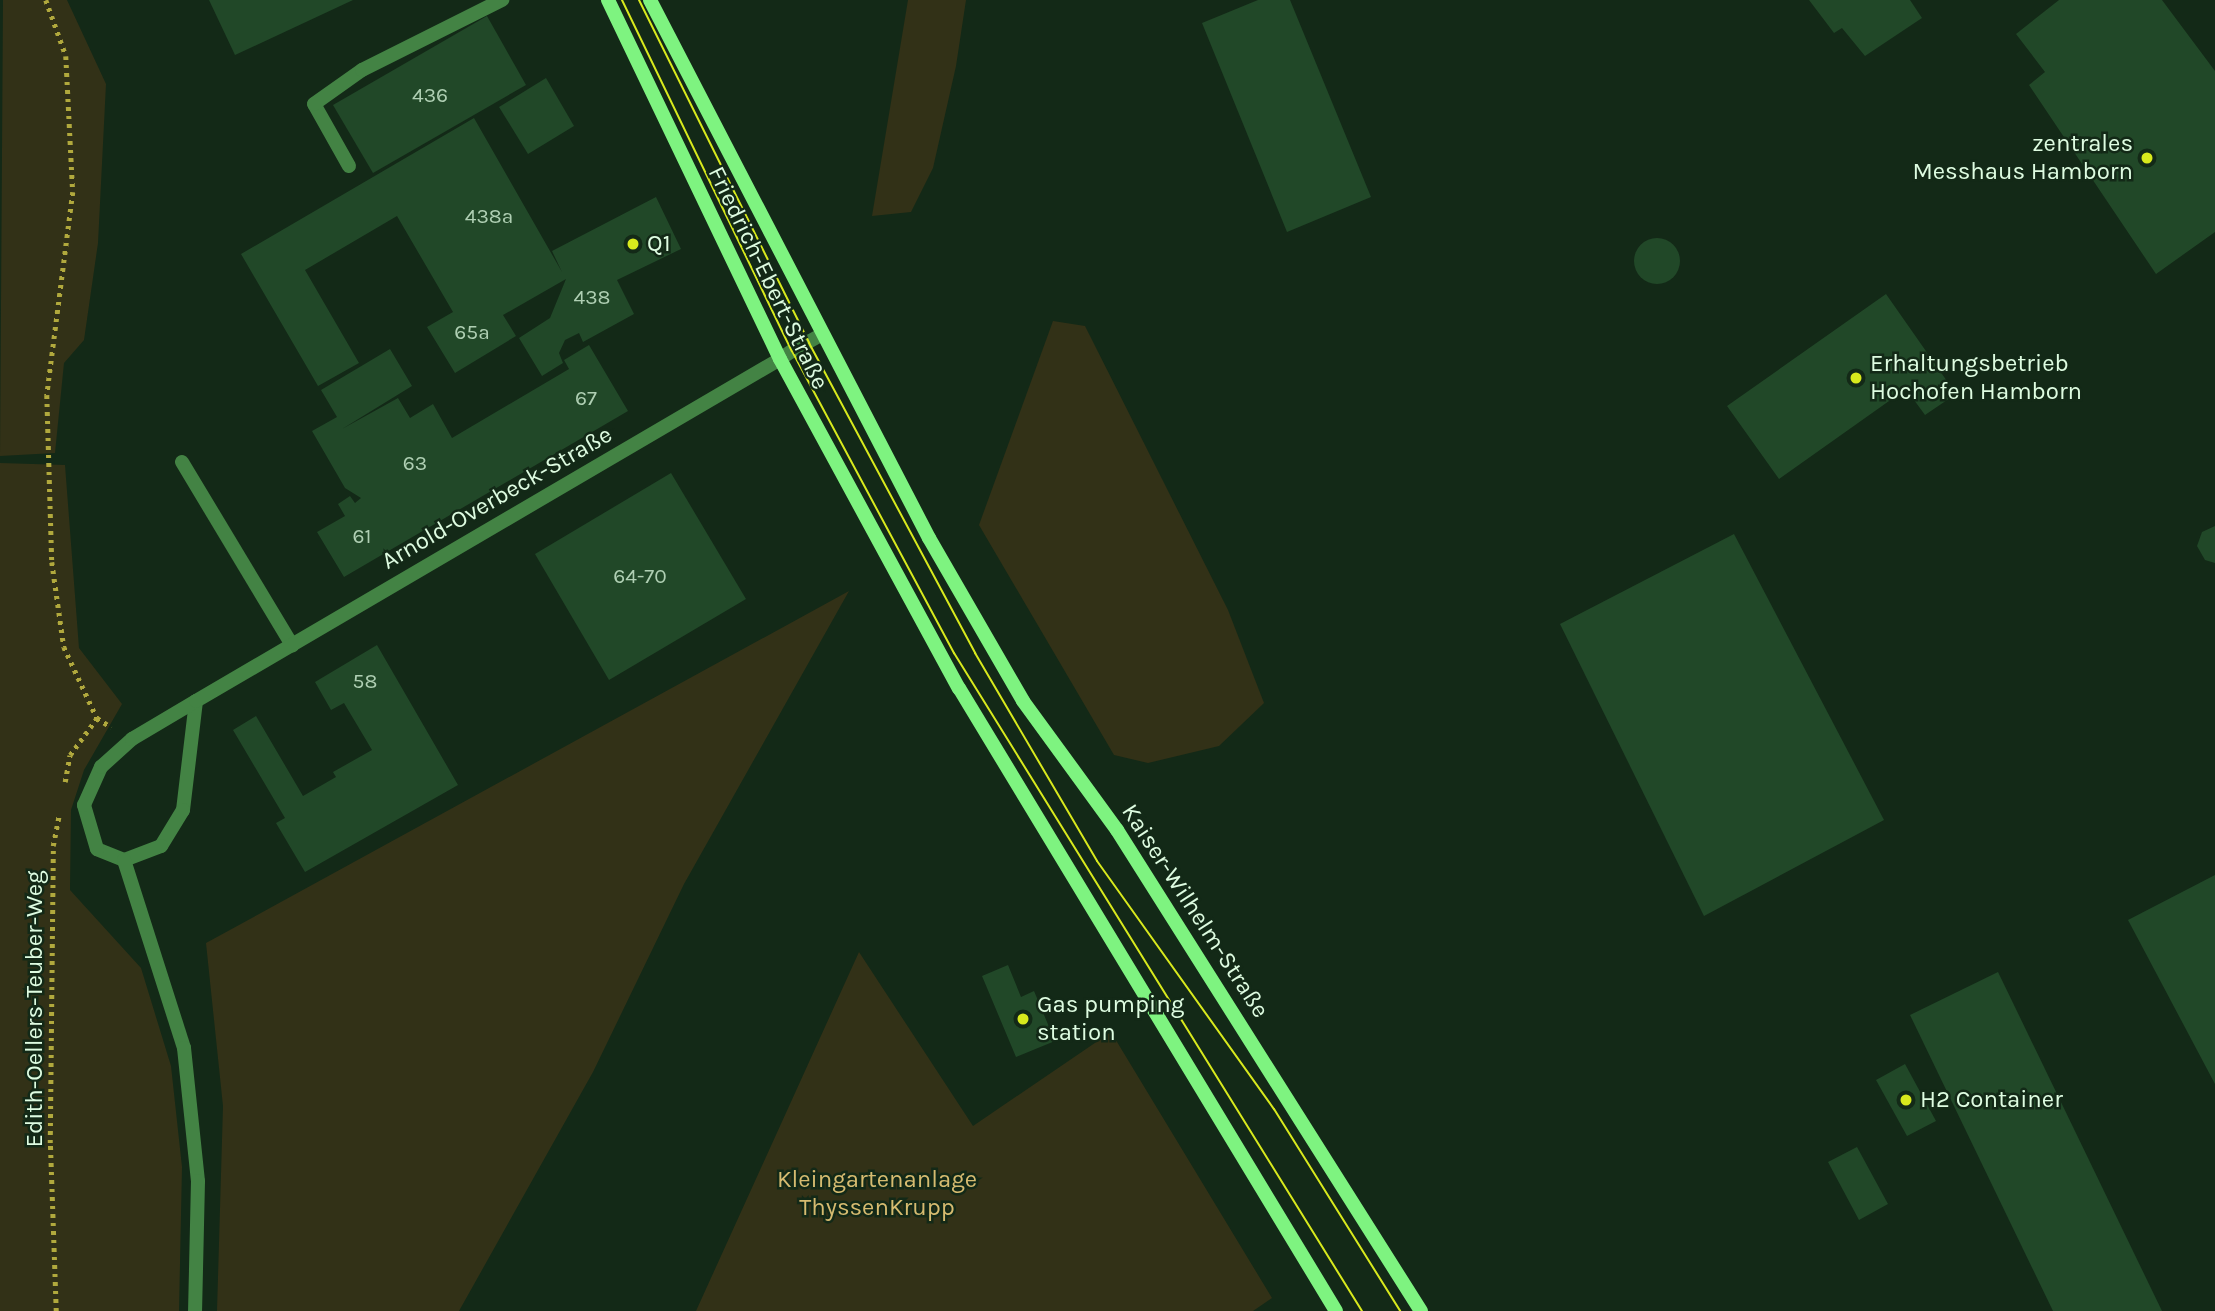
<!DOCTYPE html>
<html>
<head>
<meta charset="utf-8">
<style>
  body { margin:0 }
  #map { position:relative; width:2215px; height:1311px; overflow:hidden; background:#132917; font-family:Karla,sans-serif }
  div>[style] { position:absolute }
  .green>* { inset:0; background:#323117 }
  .building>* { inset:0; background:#214828 }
  .round { border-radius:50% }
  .path>* { height:4.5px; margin-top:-2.25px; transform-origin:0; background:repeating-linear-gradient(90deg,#b1a93d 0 3.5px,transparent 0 8.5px) }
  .lane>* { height:14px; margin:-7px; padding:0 7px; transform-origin:7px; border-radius:7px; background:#438344 }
  .street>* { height:14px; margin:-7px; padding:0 7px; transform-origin:7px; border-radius:7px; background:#438344 }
  .secondary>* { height:14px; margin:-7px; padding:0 7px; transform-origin:7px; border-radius:7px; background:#7ef380 }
  .tram>* { height:2px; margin:-1px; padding:0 1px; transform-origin:1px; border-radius:1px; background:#d8e91d }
  .dots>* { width:19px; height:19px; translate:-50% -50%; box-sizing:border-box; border:4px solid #132917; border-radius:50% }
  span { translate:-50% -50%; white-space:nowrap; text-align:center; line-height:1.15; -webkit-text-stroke:5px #132917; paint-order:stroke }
  .number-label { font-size:21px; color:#afcfb3 }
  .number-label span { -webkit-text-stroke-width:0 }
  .poi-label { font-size:24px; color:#defce1 }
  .right { translate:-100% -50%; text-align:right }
  .left { translate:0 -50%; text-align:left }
  .street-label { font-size:24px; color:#defce1 }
  .park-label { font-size:24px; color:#d6bb70 }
</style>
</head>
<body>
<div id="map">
  <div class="green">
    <div style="clip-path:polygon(3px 0,67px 0,106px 84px,98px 243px,84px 340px,64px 363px,55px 453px,0 456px)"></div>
    <div style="clip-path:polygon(908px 0,966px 0,956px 66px,933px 168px,911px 212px,872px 216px)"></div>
    <div style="clip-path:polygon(1053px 321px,1085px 326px,1228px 610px,1264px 703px,1219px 746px,1148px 763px,1114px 755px,979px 525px)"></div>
    <div style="clip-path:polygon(0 463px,65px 465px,79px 648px,122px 704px,84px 770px,71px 810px,70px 890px,141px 968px,171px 1066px,182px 1167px,179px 1311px,0 1311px)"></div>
    <div style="clip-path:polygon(849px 591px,684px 884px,593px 1072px,459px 1311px,217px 1311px,223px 1106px,206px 943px)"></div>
    <div style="clip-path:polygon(859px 952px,973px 1126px,1111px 1032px,1272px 1298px,1253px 1311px,696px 1311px)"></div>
  </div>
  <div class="building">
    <div style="clip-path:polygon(209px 0,353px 0,235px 55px)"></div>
    <div style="clip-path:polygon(1258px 0,1290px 0,1371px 197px,1287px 232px,1202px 23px)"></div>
    <div style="clip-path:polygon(1809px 0,1910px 0,1922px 18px,1865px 56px,1842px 28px,1834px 33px)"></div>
    <div style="clip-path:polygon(2059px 0,2162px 0,2215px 71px,2215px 232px,2156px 274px,2029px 85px,2045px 72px,2016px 34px)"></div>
    <div style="clip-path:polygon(487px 16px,526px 85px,373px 173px,333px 105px)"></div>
    <div style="clip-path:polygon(546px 78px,574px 126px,528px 154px,499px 107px)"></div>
    <div style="clip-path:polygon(474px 118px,562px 272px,552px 251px,656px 197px,681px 249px,617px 280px,634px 314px,583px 342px,579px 333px,565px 340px,559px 353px,563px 363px,542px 376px,519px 338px,550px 318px,566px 279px,503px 315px,516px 336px,455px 373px,427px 327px,453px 312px,397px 216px,305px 270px,359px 363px,318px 386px,241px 254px)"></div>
    <div class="round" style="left:1634px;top:238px;width:46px;height:46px"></div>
    <div style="clip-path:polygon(1886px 294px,1956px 394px,1925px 415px,1906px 389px,1779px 479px,1727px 406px)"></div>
    <div style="clip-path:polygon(589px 345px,628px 411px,344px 577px,317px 532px,345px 516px,338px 504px,350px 496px,355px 503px,361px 498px,345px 488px,312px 431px,337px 417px,321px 390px,390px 349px,412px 386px,342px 429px,398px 398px,410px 418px,433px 404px,452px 438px,569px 369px,564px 360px)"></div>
    <div style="clip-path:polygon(671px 473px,746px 599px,609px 680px,535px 554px)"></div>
    <div style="clip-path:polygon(2215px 526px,2215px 563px,2205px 560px,2197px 546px,2202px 532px)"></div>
    <div style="clip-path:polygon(1734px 534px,1884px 820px,1704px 916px,1560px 624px)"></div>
    <div style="clip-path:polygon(377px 645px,458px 785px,305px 872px,276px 823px,285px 818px,233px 730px,256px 716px,303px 796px,336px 777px,333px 772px,372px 750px,344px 703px,331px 710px,315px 682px)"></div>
    <div style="clip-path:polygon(2215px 875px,2215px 1084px,2128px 920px)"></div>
    <div style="clip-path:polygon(1008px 965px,1021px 997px,1034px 991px,1055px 1041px,1016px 1057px,982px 976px)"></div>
    <div style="clip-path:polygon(1998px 972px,2162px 1311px,2053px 1311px,1910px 1015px)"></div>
    <div style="clip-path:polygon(1905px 1064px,1936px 1121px,1907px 1136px,1876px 1080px)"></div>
    <div style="clip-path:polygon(1857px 1147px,1888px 1204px,1859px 1220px,1828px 1162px)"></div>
  </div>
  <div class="path">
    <div style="left:46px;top:0;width:59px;rotate:70.3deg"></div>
    <div style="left:66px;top:56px;width:136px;rotate:87.1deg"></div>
    <div style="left:73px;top:192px;width:205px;rotate:97.3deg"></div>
    <div style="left:47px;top:395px;width:167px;rotate:88.3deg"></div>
    <div style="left:52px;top:562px;width:86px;rotate:82deg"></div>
    <div style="left:64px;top:647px;width:78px;rotate:65.1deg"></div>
    <div style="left:97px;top:718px;width:17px;rotate:33deg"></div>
    <div style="left:65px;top:782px;width:27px;rotate:-80deg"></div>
    <div style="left:70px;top:755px;width:46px;rotate:-53.9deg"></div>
    <div style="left:56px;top:1311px;width:168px;rotate:-92deg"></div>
    <div style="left:50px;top:1143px;width:297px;rotate:-89.4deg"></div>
    <div style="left:53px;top:846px;width:33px;rotate:-79deg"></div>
  </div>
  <div class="lane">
    <div style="left:349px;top:166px;width:71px;rotate:-119.4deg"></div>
    <div style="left:314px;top:104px;width:59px;rotate:-35.3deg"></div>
    <div style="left:362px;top:70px;width:157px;rotate:-26.6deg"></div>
    <div style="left:182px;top:462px;width:214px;rotate:59deg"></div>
  </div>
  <div class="street">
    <div style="left:196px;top:701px;width:110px;rotate:96.8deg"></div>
    <div style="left:183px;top:810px;width:42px;rotate:121.4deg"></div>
    <div style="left:161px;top:846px;width:40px;rotate:159deg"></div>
    <div style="left:124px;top:860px;width:29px;rotate:-158deg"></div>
    <div style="left:97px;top:849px;width:46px;rotate:-106.5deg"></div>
    <div style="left:84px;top:805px;width:42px;rotate:-65.9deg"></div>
    <div style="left:101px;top:767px;width:42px;rotate:-42.1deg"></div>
    <div style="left:132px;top:739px;width:74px;rotate:-30.7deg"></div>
    <div style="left:196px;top:701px;width:677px;rotate:-30.35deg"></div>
    <div style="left:780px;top:359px;width:14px;rotate:-34deg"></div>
    <div style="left:792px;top:351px;width:33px;rotate:-29deg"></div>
    <div style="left:124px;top:860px;width:197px;rotate:72.3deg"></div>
    <div style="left:184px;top:1048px;width:134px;rotate:84deg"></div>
    <div style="left:198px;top:1181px;width:130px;rotate:91.3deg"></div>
  </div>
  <div class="secondary">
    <div style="left:608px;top:0;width:398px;rotate:64.4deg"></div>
    <div style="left:780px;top:359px;width:375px;rotate:61.5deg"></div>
    <div style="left:959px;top:688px;width:728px;rotate:58.82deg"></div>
    <div style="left:650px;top:0;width:606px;rotate:62.59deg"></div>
    <div style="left:929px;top:538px;width:188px;rotate:60deg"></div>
    <div style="left:1023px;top:701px;width:160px;rotate:53.9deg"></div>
    <div style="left:1117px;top:830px;width:569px;rotate:57.71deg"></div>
  </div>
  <div class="tram">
    <div style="left:622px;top:0;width:390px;rotate:64.2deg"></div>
    <div style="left:792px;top:351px;width:343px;rotate:61.8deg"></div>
    <div style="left:954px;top:653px;width:774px;rotate:58.2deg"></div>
    <div style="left:639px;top:0;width:383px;rotate:63.6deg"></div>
    <div style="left:809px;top:343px;width:352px;rotate:61.8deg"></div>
    <div style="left:975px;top:653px;width:241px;rotate:59.6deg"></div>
    <div style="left:1097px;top:861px;width:305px;rotate:54.5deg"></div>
    <div style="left:1274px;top:1109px;width:238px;rotate:58deg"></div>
  </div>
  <div class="dots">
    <div style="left:2147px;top:158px;background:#d8e91d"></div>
    <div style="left:633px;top:244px;background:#d8e91d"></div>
    <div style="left:1856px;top:378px;background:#d8e91d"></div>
    <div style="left:1023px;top:1019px;background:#d8e91d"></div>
    <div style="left:1906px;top:1100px;background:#d8e91d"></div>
  </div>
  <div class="number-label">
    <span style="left:430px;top:95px">436</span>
    <span style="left:489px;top:216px">438a</span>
    <span style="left:592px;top:297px">438</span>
    <span style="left:472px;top:332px">65a</span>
    <span style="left:586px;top:398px">67</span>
    <span style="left:415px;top:463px">63</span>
    <span style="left:362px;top:536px">61</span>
    <span style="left:640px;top:576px">64-70</span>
    <span style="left:365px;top:681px">58</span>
  </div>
  <div class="poi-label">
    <span class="right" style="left:2133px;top:158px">zentrales<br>Messhaus Hamborn</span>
    <span class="left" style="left:647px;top:244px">Q1</span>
    <span class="left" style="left:1870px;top:378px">Erhaltungsbetrieb<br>Hochofen Hamborn</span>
    <span class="left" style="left:1037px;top:1019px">Gas pumping<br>station</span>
    <span class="left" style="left:1920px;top:1100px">H2 Container</span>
  </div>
  <div class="street-label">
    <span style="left:768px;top:278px;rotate:64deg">Friedrich-Ebert-Straße</span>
    <span style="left:497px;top:498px;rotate:-30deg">Arnold-Overbeck-Straße</span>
    <span style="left:1195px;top:911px;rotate:57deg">Kaiser-Wilhelm-Straße</span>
    <span style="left:35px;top:1009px;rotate:-90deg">Edith-Oellers-Teuber-Weg</span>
  </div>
  <div class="park-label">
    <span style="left:877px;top:1194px">Kleingartenanlage<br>ThyssenKrupp</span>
  </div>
</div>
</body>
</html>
